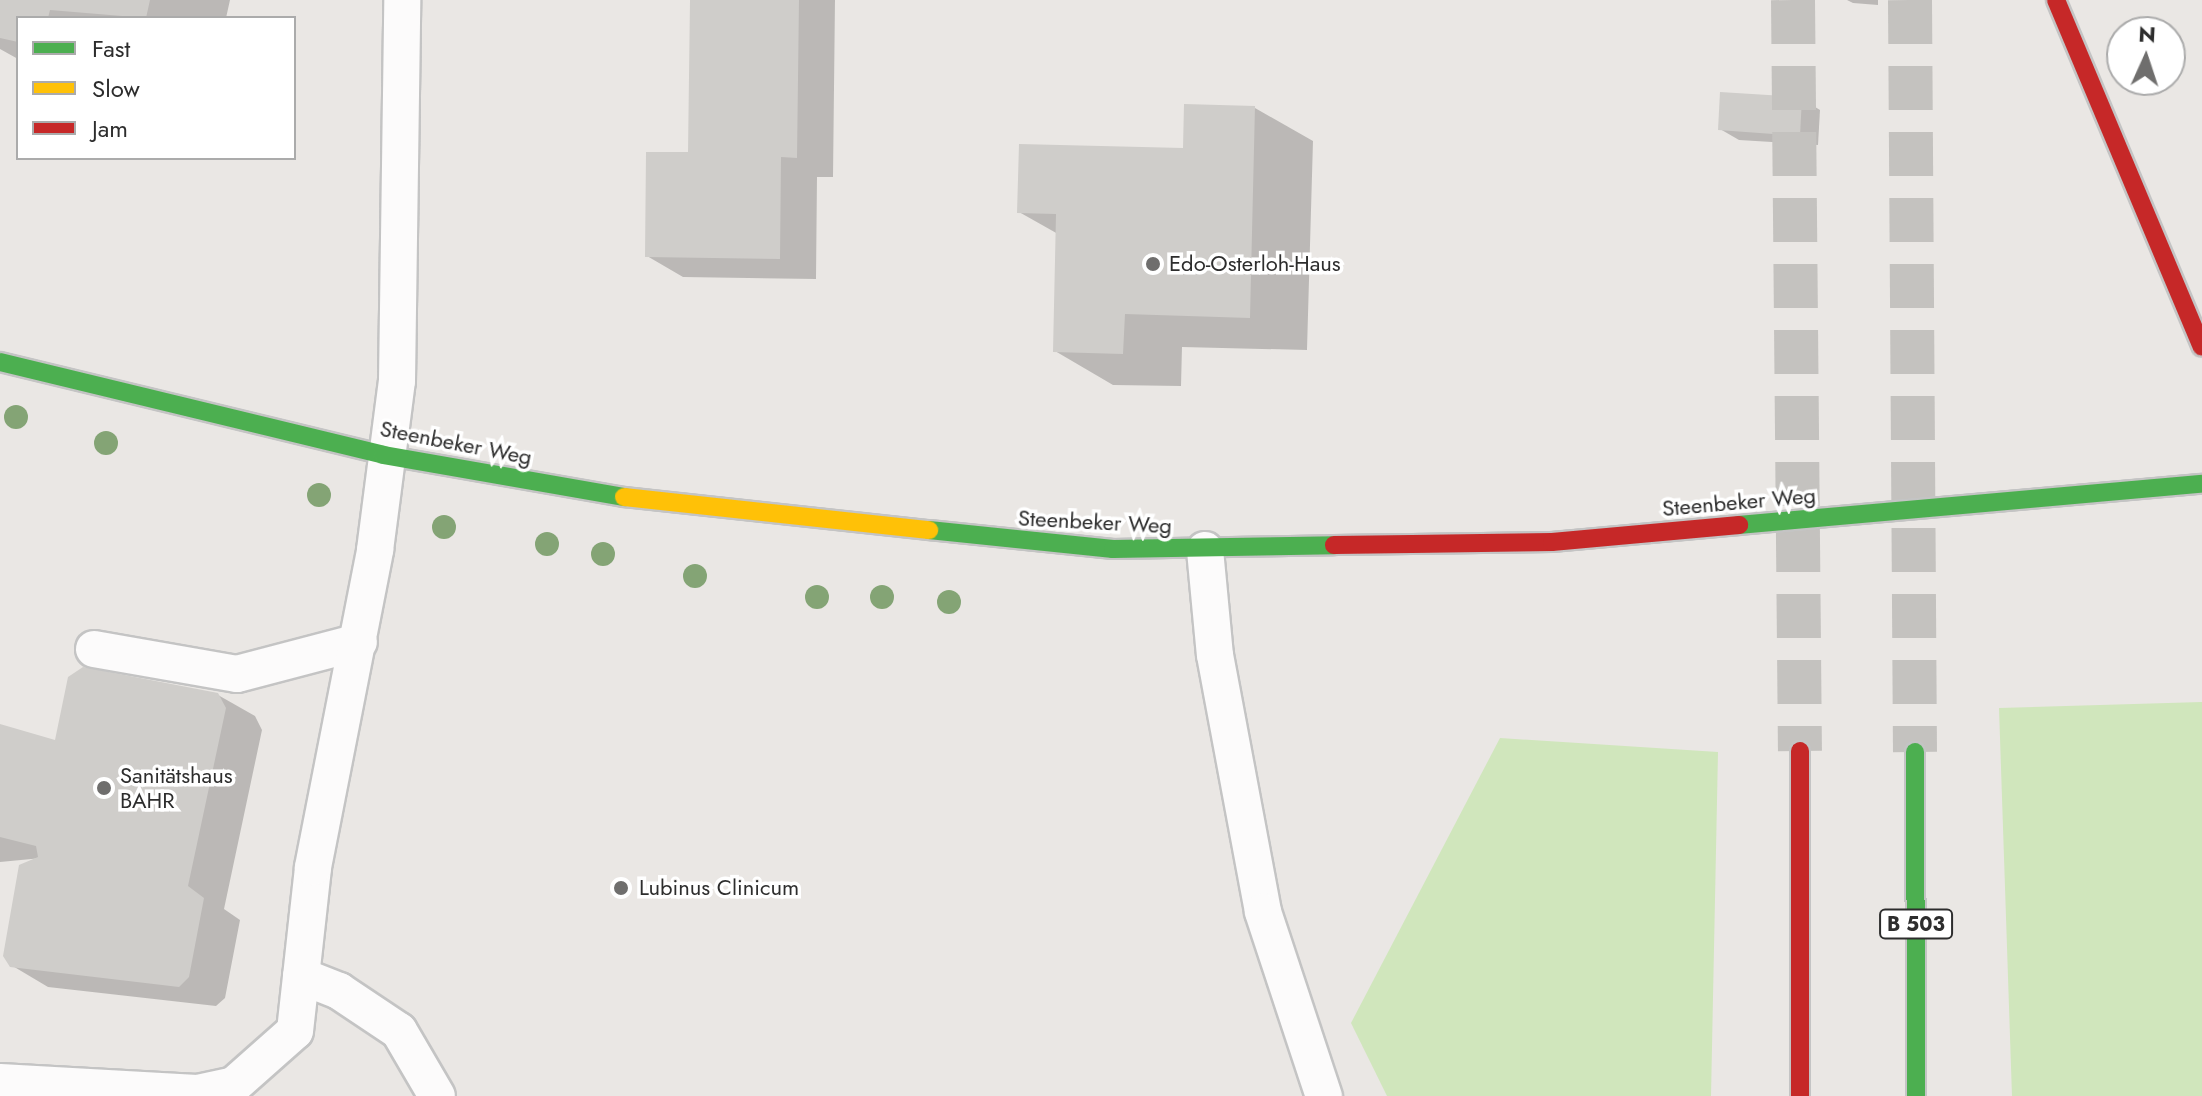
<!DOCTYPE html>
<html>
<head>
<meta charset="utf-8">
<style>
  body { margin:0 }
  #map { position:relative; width:2202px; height:1096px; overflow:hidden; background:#eae7e4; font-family:Jost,sans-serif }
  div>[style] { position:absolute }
  .green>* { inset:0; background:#d0e6bc }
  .shadow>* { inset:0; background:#0003 }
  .building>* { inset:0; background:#cfcdca }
  .highway-tunnel>* { height:44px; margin-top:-22px; transform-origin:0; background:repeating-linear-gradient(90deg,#c4c2bf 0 44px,transparent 0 66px) }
  .roads { filter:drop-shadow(2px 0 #c4c4c4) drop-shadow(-2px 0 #c4c4c4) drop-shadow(0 2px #c4c4c4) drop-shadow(0 -2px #c4c4c4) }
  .lane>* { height:36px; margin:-18px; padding:0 18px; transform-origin:18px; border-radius:18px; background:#fcfbfb }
  .fast>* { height:18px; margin:-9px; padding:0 9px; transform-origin:9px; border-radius:9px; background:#4caf50 }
  .slow>* { height:18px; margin:-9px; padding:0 9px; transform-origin:9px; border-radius:9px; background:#ffc107 }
  .jam>* { height:18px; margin:-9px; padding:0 9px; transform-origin:9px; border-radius:9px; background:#c62828 }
  .trees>* { width:24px; height:24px; margin:-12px; border-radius:50%; background:#84a475 }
  .dots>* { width:22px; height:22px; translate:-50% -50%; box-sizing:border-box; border:4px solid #fff; border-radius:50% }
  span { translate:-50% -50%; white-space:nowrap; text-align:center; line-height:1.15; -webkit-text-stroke:7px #fff; paint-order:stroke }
  .shield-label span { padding:2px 6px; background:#fff; border:2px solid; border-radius:6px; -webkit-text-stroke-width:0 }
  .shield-label { font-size:20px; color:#2d2d2d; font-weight:700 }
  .poi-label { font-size:22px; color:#2d2d2d }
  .left { translate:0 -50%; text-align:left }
  .street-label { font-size:22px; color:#2d2d2d }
  .legend { position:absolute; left:16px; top:16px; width:280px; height:144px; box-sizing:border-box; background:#fff; border:2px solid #ababab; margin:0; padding:10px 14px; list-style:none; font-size:24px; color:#2d2d2d }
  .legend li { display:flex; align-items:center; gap:16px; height:40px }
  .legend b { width:40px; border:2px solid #ababab }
  .north { position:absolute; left:2106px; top:16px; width:80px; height:80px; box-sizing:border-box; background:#fff; border:2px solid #ababab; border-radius:50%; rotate:3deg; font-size:22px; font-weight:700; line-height:32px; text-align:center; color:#2d2d2d }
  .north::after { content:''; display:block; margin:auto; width:28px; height:36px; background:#6f6e6d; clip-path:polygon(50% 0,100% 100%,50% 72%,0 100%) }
</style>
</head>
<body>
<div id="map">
  <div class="green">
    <div style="clip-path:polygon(2202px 702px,2202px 1096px,2012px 1096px,1999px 708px)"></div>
    <div style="clip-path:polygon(1500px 738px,1718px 752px,1711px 1096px,1387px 1096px,1351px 1023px)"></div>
  </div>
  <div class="shadow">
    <div style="clip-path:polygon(0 0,230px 0,226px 18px,18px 18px,18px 59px,0 49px)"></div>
    <div style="clip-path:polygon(692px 0,835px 0,833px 177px,817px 177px,816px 279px,683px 277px,647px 256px,690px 154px)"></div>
    <div style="clip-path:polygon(1847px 0,1878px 0,1878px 5px,1853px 3px)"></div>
    <div style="clip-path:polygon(1802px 99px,1820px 110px,1818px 145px,1739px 140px,1720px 129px)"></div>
    <div style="clip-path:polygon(1255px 108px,1313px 141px,1307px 350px,1182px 347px,1181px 386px,1113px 385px,1055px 351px,1058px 234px,1019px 212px,1185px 150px)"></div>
    <div style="clip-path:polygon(218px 695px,255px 716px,262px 730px,224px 909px,240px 920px,225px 998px,216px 1006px,48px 987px,11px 965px,42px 858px,0 862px,0 728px,57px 742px)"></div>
  </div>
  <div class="building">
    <div style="clip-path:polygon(0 0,150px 0,146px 18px,50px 10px,48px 18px,18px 18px,18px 42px,0 38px)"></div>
    <div style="clip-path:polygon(690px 0,799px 0,797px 158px,781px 157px,780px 259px,645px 257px,646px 152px,688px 152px)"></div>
    <div style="clip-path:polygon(1720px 92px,1802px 97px,1800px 136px,1718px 130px)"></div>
    <div style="clip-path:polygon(1184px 104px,1255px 106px,1250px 318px,1125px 314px,1123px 354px,1053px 352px,1056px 214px,1017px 213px,1019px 144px,1183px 148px)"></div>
    <div style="clip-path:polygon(83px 667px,218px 693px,226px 708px,188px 886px,204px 898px,189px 977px,179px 987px,10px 967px,3px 956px,19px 865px,38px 857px,36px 846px,0 837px,0 724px,55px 740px,68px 677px)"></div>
  </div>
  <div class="highway-tunnel">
    <div style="left:1793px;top:0;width:751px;rotate:89.47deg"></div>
    <div style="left:1910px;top:0;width:752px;rotate:89.62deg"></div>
  </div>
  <div class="roads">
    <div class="lane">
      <div style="left:1205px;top:550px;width:105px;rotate:84.6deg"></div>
      <div style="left:1215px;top:655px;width:261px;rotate:79.4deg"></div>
      <div style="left:1263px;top:912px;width:194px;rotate:71.7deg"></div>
      <div style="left:94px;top:649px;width:145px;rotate:9.9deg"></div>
      <div style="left:237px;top:674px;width:126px;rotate:-14.7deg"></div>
      <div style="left:301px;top:976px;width:41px;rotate:21.5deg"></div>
      <div style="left:339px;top:991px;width:72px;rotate:33.7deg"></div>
      <div style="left:399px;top:1031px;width:75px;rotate:59.7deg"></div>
      <div style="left:0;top:1082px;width:197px;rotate:3.2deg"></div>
      <div style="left:197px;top:1093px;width:38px;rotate:-12deg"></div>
      <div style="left:234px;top:1085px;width:81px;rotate:-41.5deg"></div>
      <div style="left:295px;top:1031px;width:165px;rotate:-83.7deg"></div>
      <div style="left:313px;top:867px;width:323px;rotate:-78.9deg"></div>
      <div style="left:375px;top:550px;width:170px;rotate:-82.6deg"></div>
      <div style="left:397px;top:381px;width:381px;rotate:-89.2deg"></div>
    </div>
    <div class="fast">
      <div style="left:0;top:362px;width:394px;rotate:13.6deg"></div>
      <div style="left:383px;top:455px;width:245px;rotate:9.9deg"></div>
      <div style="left:1739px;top:525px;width:465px;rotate:-5.1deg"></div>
      <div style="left:929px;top:530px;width:185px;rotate:5.9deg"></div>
      <div style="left:1113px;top:549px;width:221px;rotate:-1deg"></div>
      <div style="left:1915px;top:752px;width:344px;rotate:89.8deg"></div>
    </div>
    <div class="slow">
      <div style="left:624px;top:497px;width:307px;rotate:6.2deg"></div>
    </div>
    <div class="jam">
      <div style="left:2056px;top:0;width:376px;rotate:67.2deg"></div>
      <div style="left:1334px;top:545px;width:218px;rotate:-0.8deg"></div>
      <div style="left:1552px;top:542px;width:188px;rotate:-5.2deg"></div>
      <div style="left:1800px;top:751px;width:345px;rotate:90deg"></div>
    </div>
  </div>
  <div class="trees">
    <div style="left:16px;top:417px"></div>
    <div style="left:106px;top:443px"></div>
    <div style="left:319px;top:495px"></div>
    <div style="left:444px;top:527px"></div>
    <div style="left:547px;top:544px"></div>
    <div style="left:603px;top:554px"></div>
    <div style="left:695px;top:576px"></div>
    <div style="left:817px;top:597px"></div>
    <div style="left:882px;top:597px"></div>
    <div style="left:949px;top:602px"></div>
  </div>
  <div class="dots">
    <div style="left:1153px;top:264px;background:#6f6e6d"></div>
    <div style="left:104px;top:788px;background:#6f6e6d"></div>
    <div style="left:621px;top:888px;background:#6f6e6d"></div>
  </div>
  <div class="shield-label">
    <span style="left:1916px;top:924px">B 503</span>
  </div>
  <div class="poi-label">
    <span class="left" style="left:1169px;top:264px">Edo-Osterloh-Haus</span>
    <span class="left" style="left:120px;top:788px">Sanitätshaus<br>BAHR</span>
    <span class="left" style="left:639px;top:888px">Lubinus Clinicum</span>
  </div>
  <div class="street-label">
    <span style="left:456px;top:443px;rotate:11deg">Steenbeker Weg</span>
    <span style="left:1739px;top:502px;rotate:-5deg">Steenbeker Weg</span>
    <span style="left:1095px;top:522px;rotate:3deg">Steenbeker Weg</span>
  </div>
  <ul class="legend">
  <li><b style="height:10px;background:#4caf50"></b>Fast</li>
  <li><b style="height:10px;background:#ffc107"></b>Slow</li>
  <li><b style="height:10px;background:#c62828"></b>Jam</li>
  </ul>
  <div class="north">N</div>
</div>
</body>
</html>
